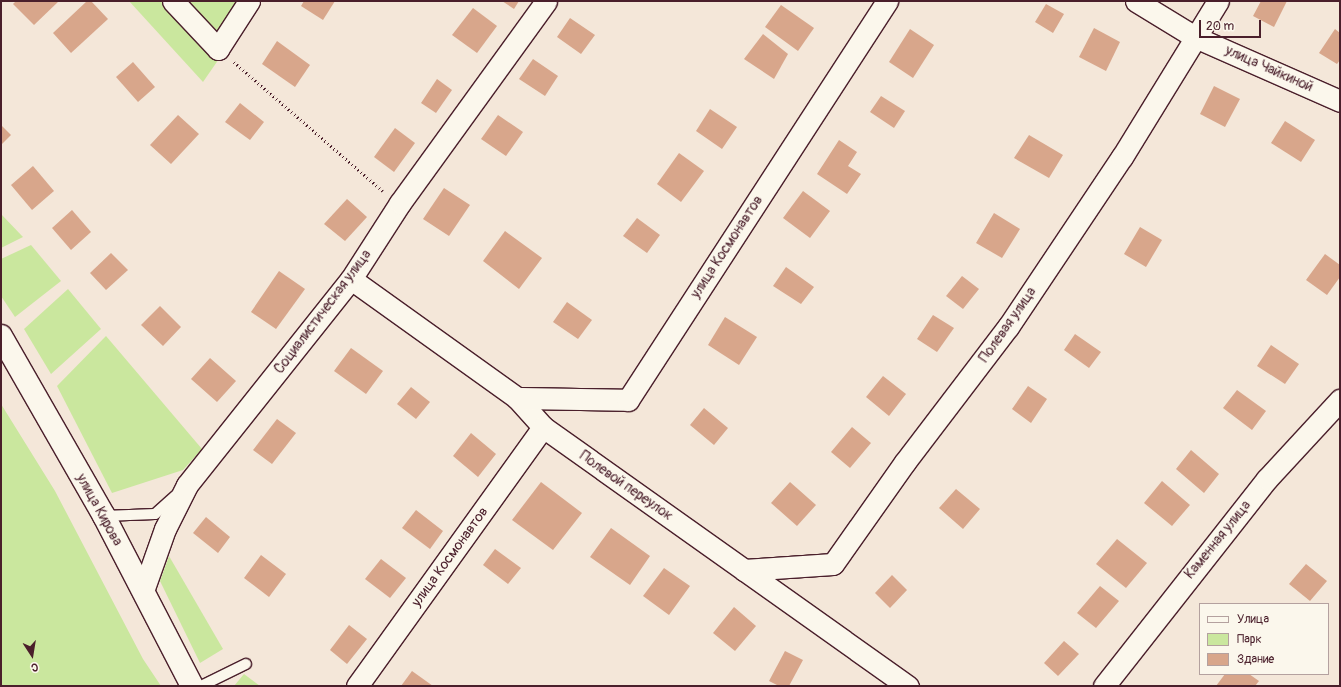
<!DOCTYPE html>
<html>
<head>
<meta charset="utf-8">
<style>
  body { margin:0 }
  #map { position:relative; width:1341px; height:687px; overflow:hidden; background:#f4e7d9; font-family:Pangolin,sans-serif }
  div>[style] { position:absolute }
  .green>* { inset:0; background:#cae79e }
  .building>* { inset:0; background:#d8a68b }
  .path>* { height:2.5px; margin-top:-1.25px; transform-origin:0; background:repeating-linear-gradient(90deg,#4a1f2b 0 1px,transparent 0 4px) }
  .roads { filter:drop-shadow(1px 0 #4a1f2b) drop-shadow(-1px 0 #4a1f2b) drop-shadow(0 1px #4a1f2b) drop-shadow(0 -1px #4a1f2b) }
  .lane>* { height:10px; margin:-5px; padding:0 5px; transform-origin:5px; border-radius:5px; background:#fbf7ec }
  .street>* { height:21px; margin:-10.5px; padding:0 10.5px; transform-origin:10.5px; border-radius:10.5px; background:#fbf7ec }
  .secondary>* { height:22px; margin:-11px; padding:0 11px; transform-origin:11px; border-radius:11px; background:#fbf7ec }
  span { translate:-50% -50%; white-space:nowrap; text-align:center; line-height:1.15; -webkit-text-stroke:3px #fbf7ec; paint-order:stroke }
  .street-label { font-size:14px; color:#4a1f2b }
  .frame { position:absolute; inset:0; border:2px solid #4a1f2b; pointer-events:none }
  .legend { position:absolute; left:1199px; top:603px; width:130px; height:72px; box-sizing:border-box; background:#fbf7ec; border:1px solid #b4a19f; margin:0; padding:5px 7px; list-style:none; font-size:12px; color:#4a1f2b }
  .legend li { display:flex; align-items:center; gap:8px; height:20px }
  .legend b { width:20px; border:1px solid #b4a19f }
  .north { position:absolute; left:12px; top:635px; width:40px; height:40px; -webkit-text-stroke:3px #fbf7ec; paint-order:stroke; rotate:168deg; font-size:11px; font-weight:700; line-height:16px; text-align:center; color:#4a1f2b }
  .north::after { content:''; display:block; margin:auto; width:14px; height:18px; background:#4a1f2b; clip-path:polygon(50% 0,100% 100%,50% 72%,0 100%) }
  .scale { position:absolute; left:1199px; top:20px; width:62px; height:18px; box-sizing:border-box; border:2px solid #4a1f2b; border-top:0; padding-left:5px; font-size:12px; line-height:14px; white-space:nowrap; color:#4a1f2b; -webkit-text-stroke:3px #fbf7ec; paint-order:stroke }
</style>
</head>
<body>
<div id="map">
  <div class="green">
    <div style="clip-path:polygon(129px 1px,259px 1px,203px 82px)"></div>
    <div style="clip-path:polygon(1px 214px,23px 237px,1px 248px)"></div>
    <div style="clip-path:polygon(31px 245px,61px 281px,15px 317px,1px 296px,1px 259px)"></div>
    <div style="clip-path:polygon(68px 289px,101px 329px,51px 374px,24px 329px)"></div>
    <div style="clip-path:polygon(106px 336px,202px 449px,183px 470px,112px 493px,57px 386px)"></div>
    <div style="clip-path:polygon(1px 404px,55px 491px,143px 659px,161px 686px,1px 686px)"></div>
    <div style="clip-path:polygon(169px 556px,223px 649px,200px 663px,160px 581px)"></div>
    <div style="clip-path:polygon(244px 674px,260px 686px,234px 686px)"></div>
  </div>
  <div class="building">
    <div style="clip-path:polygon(16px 1px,59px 1px,34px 25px,13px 4px)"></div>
    <div style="clip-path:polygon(87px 1px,91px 1px,108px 19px,71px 53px,53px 33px)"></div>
    <div style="clip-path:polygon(304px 1px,335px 1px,323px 20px,301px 6px)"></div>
    <div style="clip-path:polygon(502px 1px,519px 1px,514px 9px)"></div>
    <div style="clip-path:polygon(1261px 1px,1287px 1px,1274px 27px,1253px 16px)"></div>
    <div style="clip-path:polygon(1046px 4px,1064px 14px,1053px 33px,1035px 22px)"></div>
    <div style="clip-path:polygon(781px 5px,814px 28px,798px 51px,765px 27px)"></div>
    <div style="clip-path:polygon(473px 8px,497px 26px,477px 53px,452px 35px)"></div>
    <div style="clip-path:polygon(570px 18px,595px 35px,581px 54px,557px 37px)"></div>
    <div style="clip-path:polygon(1094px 28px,1120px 42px,1106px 71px,1079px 57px)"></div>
    <div style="clip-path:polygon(910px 29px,934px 45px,913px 78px,889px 62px)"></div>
    <div style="clip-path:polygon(1335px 29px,1340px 33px,1340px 60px,1337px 64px,1319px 53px)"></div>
    <div style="clip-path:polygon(763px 34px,788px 54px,774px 79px,744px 59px)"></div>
    <div style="clip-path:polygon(277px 41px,310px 65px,295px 87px,262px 64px)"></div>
    <div style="clip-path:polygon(533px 59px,558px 76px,545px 96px,519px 79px)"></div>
    <div style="clip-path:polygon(133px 62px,155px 87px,138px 102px,116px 77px)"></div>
    <div style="clip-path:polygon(437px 79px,452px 90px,436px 113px,421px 103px)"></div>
    <div style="clip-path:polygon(1214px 86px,1240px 99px,1225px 127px,1200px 114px)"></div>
    <div style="clip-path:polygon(881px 96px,905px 111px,894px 128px,870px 112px)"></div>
    <div style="clip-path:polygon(240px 103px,264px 122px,250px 140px,225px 122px)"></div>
    <div style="clip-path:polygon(710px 109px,737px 127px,722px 149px,696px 131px)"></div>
    <div style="clip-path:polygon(178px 115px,199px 134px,171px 164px,150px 145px)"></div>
    <div style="clip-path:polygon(498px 115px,523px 132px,506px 156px,481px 139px)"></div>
    <div style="clip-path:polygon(1285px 121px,1315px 140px,1301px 162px,1271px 143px)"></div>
    <div style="clip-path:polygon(1px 125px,11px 135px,1px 145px)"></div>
    <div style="clip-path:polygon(395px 128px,415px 143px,394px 172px,374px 157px)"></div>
    <div style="clip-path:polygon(1029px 135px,1063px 155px,1049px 178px,1014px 158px)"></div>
    <div style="clip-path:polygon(839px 140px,857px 152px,848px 166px,861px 174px,847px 194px,817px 174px)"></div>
    <div style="clip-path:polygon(679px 153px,704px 171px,681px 202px,657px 184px)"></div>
    <div style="clip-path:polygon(33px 166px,54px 191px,32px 210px,11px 185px)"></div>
    <div style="clip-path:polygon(444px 188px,470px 205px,449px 236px,423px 219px)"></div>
    <div style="clip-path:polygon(803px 191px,830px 211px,810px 238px,783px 218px)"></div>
    <div style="clip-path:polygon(347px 199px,367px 217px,345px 241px,324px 224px)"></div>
    <div style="clip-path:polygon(72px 210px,91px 232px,71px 250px,52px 228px)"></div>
    <div style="clip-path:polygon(994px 213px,1020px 229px,1002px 258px,976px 243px)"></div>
    <div style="clip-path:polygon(637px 218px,660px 235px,647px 253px,623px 236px)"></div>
    <div style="clip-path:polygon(1140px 227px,1162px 240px,1146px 267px,1124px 254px)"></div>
    <div style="clip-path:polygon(505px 231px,542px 258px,519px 289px,483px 261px)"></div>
    <div style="clip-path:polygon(111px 253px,128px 270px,106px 290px,90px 273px)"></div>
    <div style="clip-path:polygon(1325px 254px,1340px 265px,1340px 277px,1327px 295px,1306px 280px)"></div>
    <div style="clip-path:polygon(786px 267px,814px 287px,801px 304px,773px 286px)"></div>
    <div style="clip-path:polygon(279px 271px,305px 289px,276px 329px,251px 312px)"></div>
    <div style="clip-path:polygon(962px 276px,979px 289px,963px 309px,946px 296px)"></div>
    <div style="clip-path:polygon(567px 302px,592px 320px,578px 339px,553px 322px)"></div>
    <div style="clip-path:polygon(160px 306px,181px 327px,163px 346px,141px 325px)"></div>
    <div style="clip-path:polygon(933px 315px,954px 328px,937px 352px,917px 339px)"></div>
    <div style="clip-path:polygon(725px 317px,757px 337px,739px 365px,708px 345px)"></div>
    <div style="clip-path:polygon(1075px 334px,1101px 352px,1089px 368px,1064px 350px)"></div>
    <div style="clip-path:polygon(1271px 345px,1299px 364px,1285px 384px,1257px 366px)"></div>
    <div style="clip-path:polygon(351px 348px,383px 371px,366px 394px,334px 371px)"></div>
    <div style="clip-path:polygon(210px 358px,236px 381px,217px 402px,191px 379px)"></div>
    <div style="clip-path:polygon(883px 376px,906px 394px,889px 416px,866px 397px)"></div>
    <div style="clip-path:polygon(1028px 386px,1047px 399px,1031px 423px,1012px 409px)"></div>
    <div style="clip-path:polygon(411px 387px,430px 402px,416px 419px,397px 404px)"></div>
    <div style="clip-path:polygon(1237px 390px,1266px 411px,1252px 430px,1223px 408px)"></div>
    <div style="clip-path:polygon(704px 408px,728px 428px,714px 445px,690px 425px)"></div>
    <div style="clip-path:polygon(277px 419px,296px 433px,272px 464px,253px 450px)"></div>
    <div style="clip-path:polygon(852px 427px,871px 443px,850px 468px,831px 452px)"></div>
    <div style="clip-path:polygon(471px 433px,496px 454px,478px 477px,453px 456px)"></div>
    <div style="clip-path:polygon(1191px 450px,1219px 474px,1204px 493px,1176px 469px)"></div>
    <div style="clip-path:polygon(1162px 481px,1190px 505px,1172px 526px,1144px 503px)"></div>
    <div style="clip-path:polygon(541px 482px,582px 513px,553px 550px,512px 520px)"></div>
    <div style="clip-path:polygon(790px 482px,816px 505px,797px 526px,771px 503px)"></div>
    <div style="clip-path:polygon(956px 489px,980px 509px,963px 529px,939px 508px)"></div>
    <div style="clip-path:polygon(416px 510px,443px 531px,430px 549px,402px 528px)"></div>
    <div style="clip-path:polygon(206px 517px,230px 537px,218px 553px,193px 533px)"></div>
    <div style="clip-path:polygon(611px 528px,650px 556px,630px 585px,590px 557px)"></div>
    <div style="clip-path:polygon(1117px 539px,1147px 563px,1126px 588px,1096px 564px)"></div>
    <div style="clip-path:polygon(495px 549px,521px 568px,508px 584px,483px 565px)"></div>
    <div style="clip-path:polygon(261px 555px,286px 574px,269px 597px,244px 578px)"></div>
    <div style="clip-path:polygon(381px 559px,406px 578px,390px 598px,365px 579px)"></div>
    <div style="clip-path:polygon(1306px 564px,1327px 581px,1310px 601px,1289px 584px)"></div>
    <div style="clip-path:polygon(664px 568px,690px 586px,669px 615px,643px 596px)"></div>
    <div style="clip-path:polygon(892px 575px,907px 590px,890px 608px,875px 593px)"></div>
    <div style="clip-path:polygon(1100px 586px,1119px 601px,1096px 628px,1077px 613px)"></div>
    <div style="clip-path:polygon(734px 607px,756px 626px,735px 651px,713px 633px)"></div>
    <div style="clip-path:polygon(349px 625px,367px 639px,347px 664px,330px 650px)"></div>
    <div style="clip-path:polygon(1064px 641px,1079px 654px,1058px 676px,1044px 663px)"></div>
    <div style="clip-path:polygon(785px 651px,803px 660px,789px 686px,779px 686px,769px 681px)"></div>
    <div style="clip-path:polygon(412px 671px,433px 686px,401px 686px)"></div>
    <div style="clip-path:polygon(1225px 674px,1249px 674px,1259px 681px,1255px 686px,1216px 686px)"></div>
  </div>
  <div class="path">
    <div style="left:234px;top:62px;width:197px;rotate:40.9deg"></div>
  </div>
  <div class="roads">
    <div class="lane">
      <div style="left:104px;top:516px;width:51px;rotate:-2.2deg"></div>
      <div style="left:155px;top:514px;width:27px;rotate:-42deg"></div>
      <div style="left:201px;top:686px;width:50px;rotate:-26.1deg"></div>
    </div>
    <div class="street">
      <div style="left:173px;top:1px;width:66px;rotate:46.8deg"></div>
      <div style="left:218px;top:49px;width:57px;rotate:-57.1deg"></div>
      <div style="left:1136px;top:1px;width:69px;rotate:31.4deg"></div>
      <div style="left:1195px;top:37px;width:158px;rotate:23.8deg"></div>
      <div style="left:351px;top:279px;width:204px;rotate:35.6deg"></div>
      <div style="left:517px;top:398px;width:39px;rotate:48deg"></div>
      <div style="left:543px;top:427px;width:448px;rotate:35.4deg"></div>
      <div style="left:517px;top:398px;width:111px;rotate:1deg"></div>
      <div style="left:628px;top:400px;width:476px;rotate:-57deg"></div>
      <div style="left:744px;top:570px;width:89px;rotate:-3.9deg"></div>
      <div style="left:833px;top:564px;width:125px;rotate:-54.8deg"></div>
      <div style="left:905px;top:462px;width:170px;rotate:-52.7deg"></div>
      <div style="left:1008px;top:327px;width:205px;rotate:-56.2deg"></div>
      <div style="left:1122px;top:157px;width:183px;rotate:-58.4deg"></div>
      <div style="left:143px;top:591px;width:66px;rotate:-70.5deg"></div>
      <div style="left:165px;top:529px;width:49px;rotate:-63.4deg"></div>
      <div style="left:187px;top:485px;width:263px;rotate:-51.5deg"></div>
      <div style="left:351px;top:279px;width:90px;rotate:-57.2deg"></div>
      <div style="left:400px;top:203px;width:249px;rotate:-54.1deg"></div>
      <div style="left:357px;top:686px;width:319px;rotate:-54.3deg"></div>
      <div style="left:1104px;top:686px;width:263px;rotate:-51.8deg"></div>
      <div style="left:1267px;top:479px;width:108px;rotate:-47.3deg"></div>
    </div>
    <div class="secondary">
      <div style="left:1px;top:336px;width:207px;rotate:60.2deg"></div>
      <div style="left:104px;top:516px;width:191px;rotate:62.6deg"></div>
    </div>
  </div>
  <div class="street-label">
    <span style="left:1269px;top:69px;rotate:24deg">улица Чайкиной</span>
    <span style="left:727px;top:247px;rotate:-57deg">улица Космонавтов</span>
    <span style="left:323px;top:312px;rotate:-53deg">Социалистическая улица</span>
    <span style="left:1008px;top:325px;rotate:-55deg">Полевая улица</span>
    <span style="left:626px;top:486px;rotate:35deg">Полевой переулок</span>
    <span style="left:99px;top:510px;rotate:61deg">улица Кирова</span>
    <span style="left:1218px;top:540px;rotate:-51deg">Каменная улица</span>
    <span style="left:450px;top:557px;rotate:-54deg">улица Космонавтов</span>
  </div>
  <div class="frame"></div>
  <ul class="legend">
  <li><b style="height:5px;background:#fbf7ec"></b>Улица</li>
  <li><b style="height:11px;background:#cae79e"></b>Парк</li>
  <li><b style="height:11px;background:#d8a68b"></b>Здание</li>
  </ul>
  <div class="north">С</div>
  <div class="scale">20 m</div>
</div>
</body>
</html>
